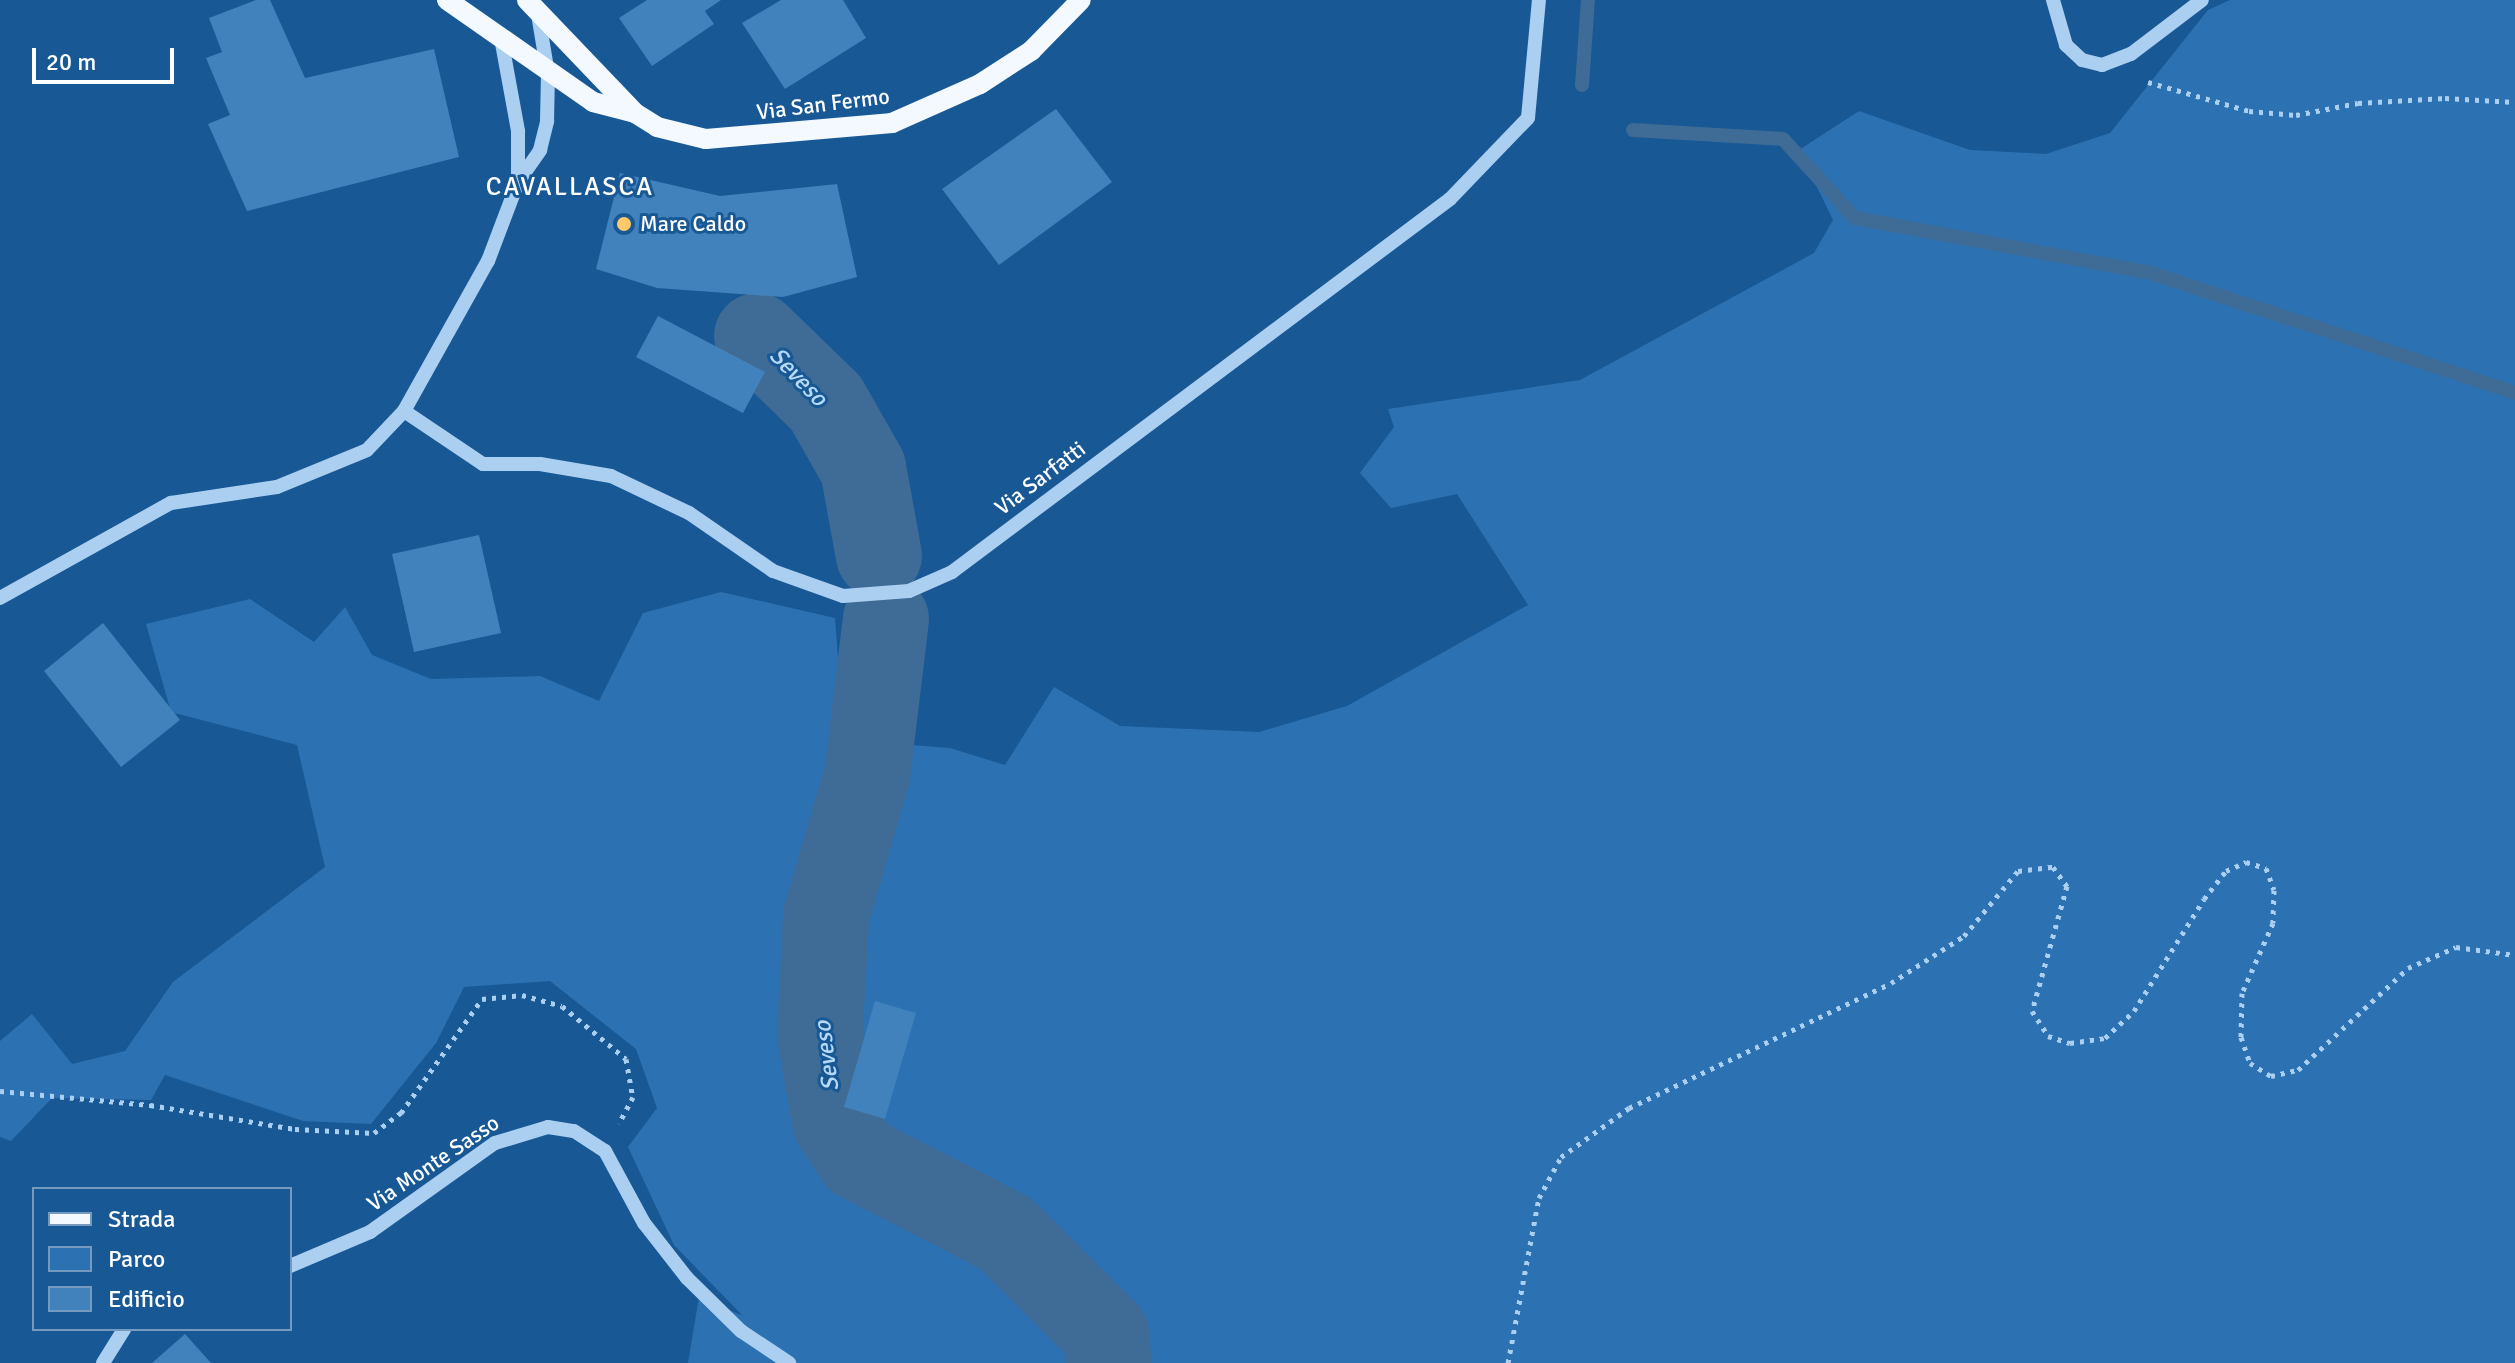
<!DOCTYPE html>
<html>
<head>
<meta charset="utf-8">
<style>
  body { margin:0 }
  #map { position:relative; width:2515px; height:1363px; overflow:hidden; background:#185895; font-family:Signika,sans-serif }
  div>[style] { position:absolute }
  .green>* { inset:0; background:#2c72b3 }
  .stream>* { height:14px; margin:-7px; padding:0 7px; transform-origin:7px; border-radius:7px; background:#3e6c97 }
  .river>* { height:86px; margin:-43px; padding:0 43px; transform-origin:43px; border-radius:43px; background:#3e6c97 }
  .building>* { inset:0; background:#4181bc }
  .path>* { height:5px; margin-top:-2.5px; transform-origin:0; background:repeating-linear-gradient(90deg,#aacff0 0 4px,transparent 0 10px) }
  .minor>* { height:14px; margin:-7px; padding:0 7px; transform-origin:7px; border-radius:7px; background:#aacff0 }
  .major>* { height:20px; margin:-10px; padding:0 10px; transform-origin:10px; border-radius:10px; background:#f3f9ff }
  .dots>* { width:22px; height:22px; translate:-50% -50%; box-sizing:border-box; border:4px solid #185895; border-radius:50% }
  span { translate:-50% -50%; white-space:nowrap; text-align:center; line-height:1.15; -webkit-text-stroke:6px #185895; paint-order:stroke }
  .street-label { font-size:22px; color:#fff }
  .poi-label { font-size:22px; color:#fff }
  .left { translate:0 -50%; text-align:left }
  .water-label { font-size:24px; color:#b6d9f7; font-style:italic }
  .quarter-label { font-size:26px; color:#fff; letter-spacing:2px }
  .legend { position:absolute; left:32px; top:1187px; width:260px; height:144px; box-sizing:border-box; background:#185895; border:2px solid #749bbf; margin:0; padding:10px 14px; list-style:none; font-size:24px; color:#fff }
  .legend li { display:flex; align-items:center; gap:16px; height:40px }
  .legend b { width:40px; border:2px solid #749bbf }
  .scale { position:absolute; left:32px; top:48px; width:142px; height:36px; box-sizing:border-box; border:4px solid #fff; border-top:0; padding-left:10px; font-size:24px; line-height:28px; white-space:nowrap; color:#fff; -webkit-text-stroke:6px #185895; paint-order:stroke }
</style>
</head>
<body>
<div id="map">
  <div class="green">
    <div style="clip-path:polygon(2230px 0,2515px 0,2515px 1363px,688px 1363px,699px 1297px,743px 1316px,674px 1245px,628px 1147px,657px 1108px,636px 1049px,550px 981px,464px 987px,436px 1043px,371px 1124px,303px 1121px,165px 1075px,151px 1100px,52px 1098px,11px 1141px,0 1137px,0 1041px,32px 1014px,72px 1064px,125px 1051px,173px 982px,325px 867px,297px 745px,171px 712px,146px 624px,250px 599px,314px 642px,345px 607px,372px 655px,431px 679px,540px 676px,599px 701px,643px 613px,721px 592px,835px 618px,844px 740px,950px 748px,1005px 765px,1054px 687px,1120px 726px,1259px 732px,1347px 706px,1528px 605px,1457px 494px,1391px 508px,1360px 473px,1394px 427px,1388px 409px,1580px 380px,1814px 253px,1833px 220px,1799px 150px,1859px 111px,1970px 150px,2046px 154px,2110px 133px,2208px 10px)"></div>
  </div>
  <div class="stream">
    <div style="left:1582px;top:85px;width:85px;rotate:-86deg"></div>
    <div style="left:1633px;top:130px;width:150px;rotate:3.4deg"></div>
    <div style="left:1783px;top:139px;width:107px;rotate:47.7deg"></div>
    <div style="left:1855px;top:218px;width:301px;rotate:10.5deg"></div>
    <div style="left:2151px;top:273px;width:383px;rotate:18.2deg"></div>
  </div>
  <div class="river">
    <div style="left:757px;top:336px;width:96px;rotate:44.2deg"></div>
    <div style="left:826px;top:403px;width:75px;rotate:60.4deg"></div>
    <div style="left:863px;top:468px;width:89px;rotate:79.7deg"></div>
    <div style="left:886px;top:619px;width:157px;rotate:96.9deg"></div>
    <div style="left:867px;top:775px;width:147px;rotate:106.2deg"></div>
    <div style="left:826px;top:916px;width:119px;rotate:92.9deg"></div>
    <div style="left:820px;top:1035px;width:88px;rotate:80.2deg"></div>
    <div style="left:835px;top:1122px;width:43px;rotate:56.3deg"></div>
    <div style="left:859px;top:1158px;width:164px;rotate:27.2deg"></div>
    <div style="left:1005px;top:1233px;width:143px;rotate:45deg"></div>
    <div style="left:1106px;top:1334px;width:29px;rotate:84deg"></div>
  </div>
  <div class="building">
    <div style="clip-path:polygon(256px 0,270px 0,305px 78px,434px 49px,459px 157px,247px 211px,208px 124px,230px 115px,206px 58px,222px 52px,209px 18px)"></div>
    <div style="clip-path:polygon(647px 0,721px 0,705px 11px,714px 24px,652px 66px,619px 18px)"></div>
    <div style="clip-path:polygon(781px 0,843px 0,866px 38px,785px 89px,742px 23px)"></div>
    <div style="clip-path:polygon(1056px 109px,1112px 182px,999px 265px,942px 189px)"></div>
    <div style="clip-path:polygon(620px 173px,720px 196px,837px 184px,857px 277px,783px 297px,657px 288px,596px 269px)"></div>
    <div style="clip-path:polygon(658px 316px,765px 372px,743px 413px,636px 357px)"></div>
    <div style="clip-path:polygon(479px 535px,501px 633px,414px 652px,392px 554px)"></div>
    <div style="clip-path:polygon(103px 623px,180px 720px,121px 767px,44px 671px)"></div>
    <div style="clip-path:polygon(875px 1001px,916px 1013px,885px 1119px,844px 1107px)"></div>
    <div style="clip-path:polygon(185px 1334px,211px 1363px,152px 1363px)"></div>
  </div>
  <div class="path">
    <div style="left:2148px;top:82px;width:105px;rotate:16deg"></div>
    <div style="left:2249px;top:111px;width:47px;rotate:4.9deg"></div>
    <div style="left:2296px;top:115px;width:63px;rotate:-11deg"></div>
    <div style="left:2358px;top:103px;width:87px;rotate:-3.3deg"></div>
    <div style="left:2445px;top:98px;width:70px;rotate:3.3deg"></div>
    <div style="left:0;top:1091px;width:151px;rotate:5.3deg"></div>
    <div style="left:150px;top:1105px;width:147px;rotate:9.4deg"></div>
    <div style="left:295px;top:1129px;width:79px;rotate:2.9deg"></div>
    <div style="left:374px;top:1133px;width:34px;rotate:-37deg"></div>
    <div style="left:401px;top:1113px;width:140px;rotate:-54.6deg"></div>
    <div style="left:482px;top:999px;width:40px;rotate:-5.7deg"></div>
    <div style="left:522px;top:995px;width:41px;rotate:15.4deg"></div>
    <div style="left:562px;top:1006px;width:83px;rotate:39.6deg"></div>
    <div style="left:626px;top:1059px;width:39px;rotate:80deg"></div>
    <div style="left:633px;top:1097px;width:30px;rotate:118deg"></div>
    <div style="left:1508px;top:1363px;width:168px;rotate:-79.4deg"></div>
    <div style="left:1539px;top:1198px;width:47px;rotate:-61.8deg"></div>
    <div style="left:1561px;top:1157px;width:84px;rotate:-35.8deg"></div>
    <div style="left:1629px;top:1108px;width:290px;rotate:-25.5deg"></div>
    <div style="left:1891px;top:983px;width:87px;rotate:-32.8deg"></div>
    <div style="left:1964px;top:936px;width:85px;rotate:-50.3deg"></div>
    <div style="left:2018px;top:871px;width:35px;rotate:-7deg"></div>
    <div style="left:2053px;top:867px;width:24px;rotate:54deg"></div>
    <div style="left:2067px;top:886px;width:130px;rotate:105.6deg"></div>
    <div style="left:2032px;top:1011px;width:30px;rotate:57deg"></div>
    <div style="left:2048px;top:1036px;width:23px;rotate:18deg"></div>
    <div style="left:2070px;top:1043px;width:35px;rotate:-8deg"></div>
    <div style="left:2105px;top:1038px;width:40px;rotate:-43deg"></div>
    <div style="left:2134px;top:1011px;width:132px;rotate:-58deg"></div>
    <div style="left:2204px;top:899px;width:36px;rotate:-52deg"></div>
    <div style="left:2226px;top:871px;width:22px;rotate:-24deg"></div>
    <div style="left:2246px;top:862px;width:21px;rotate:17deg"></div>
    <div style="left:2266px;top:868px;width:23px;rotate:70deg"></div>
    <div style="left:2274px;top:890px;width:33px;rotate:92deg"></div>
    <div style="left:2273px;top:923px;width:77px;rotate:113.9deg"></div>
    <div style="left:2242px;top:993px;width:44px;rotate:91.3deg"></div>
    <div style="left:2241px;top:1037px;width:28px;rotate:71deg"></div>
    <div style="left:2250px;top:1063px;width:25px;rotate:32deg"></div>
    <div style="left:2271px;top:1076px;width:28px;rotate:-13deg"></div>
    <div style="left:2298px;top:1070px;width:150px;rotate:-42.8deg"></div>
    <div style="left:2408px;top:968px;width:52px;rotate:-23.6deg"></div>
    <div style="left:2456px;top:947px;width:60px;rotate:7.7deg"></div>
  </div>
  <div class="minor">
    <div style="left:2053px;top:0;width:47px;rotate:73.9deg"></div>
    <div style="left:2066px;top:45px;width:22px;rotate:43deg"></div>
    <div style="left:2082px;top:60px;width:21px;rotate:14deg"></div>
    <div style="left:2102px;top:65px;width:31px;rotate:-21deg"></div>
    <div style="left:2131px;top:54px;width:89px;rotate:-37.3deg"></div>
    <div style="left:501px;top:38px;width:95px;rotate:79.6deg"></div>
    <div style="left:518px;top:131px;width:49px;rotate:90deg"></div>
    <div style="left:404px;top:411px;width:95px;rotate:33.9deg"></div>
    <div style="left:483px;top:464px;width:57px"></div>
    <div style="left:540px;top:464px;width:72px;rotate:9.6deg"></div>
    <div style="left:611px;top:476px;width:86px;rotate:25.4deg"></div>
    <div style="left:689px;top:513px;width:102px;rotate:34.6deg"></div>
    <div style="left:773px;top:571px;width:74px;rotate:19.7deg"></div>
    <div style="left:843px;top:596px;width:66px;rotate:-4.3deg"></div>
    <div style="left:909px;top:591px;width:47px;rotate:-23.8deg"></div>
    <div style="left:952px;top:572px;width:622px;rotate:-36.83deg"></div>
    <div style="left:1450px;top:199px;width:112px;rotate:-46.1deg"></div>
    <div style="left:1528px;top:118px;width:119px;rotate:-84.7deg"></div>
    <div style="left:0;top:598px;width:196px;rotate:-29.1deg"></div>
    <div style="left:171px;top:503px;width:107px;rotate:-8.6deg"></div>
    <div style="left:277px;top:487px;width:97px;rotate:-22.3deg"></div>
    <div style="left:367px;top:450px;width:54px;rotate:-46.5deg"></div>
    <div style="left:404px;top:411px;width:172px;rotate:-60.8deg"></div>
    <div style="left:488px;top:261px;width:85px;rotate:-69.2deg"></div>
    <div style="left:518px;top:182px;width:39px;rotate:-55deg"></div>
    <div style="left:540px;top:150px;width:30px;rotate:-76deg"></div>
    <div style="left:547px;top:121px;width:47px;rotate:-88.8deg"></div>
    <div style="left:548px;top:74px;width:61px;rotate:-99.5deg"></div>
    <div style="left:290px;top:1266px;width:87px;rotate:-23deg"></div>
    <div style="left:370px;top:1232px;width:153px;rotate:-35.5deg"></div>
    <div style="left:495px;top:1143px;width:55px;rotate:-16.8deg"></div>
    <div style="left:548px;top:1127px;width:26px;rotate:9deg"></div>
    <div style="left:574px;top:1131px;width:37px;rotate:33deg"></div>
    <div style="left:605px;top:1151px;width:82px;rotate:61.6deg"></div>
    <div style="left:644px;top:1223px;width:70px;rotate:52deg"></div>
    <div style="left:687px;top:1278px;width:76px;rotate:44.5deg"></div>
    <div style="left:741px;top:1331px;width:58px;rotate:33.7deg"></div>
    <div style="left:103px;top:1363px;width:40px;rotate:-58deg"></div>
  </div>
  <div class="major">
    <div style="left:447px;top:0;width:178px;rotate:34.9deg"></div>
    <div style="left:593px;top:102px;width:43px;rotate:14.7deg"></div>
    <div style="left:527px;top:0;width:156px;rotate:46.3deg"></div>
    <div style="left:635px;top:113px;width:26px;rotate:32deg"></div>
    <div style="left:657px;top:127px;width:50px;rotate:13.8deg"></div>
    <div style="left:706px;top:139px;width:187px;rotate:-4.9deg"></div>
    <div style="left:892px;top:123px;width:96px;rotate:-23.9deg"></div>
    <div style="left:980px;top:84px;width:61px;rotate:-32.9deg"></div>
    <div style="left:1031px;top:51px;width:71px;rotate:-45.6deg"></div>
  </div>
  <div class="dots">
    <div style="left:624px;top:224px;background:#ffc869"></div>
  </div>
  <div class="street-label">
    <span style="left:823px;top:104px;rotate:-7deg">Via San Fermo</span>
    <span style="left:1040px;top:478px;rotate:-37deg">Via Sarfatti</span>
    <span style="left:433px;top:1163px;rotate:-34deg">Via Monte Sasso</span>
  </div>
  <div class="poi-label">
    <span class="left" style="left:640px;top:224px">Mare Caldo</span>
  </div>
  <div class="water-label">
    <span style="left:798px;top:377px;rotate:46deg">Seveso</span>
    <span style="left:827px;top:1056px;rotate:-97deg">Seveso</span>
  </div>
  <div class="quarter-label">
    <span style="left:570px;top:188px">CAVALLASCA</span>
  </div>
  <ul class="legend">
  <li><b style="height:10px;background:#f3f9ff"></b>Strada</li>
  <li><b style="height:22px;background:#2c72b3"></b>Parco</li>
  <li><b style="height:22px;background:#4181bc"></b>Edificio</li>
  </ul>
  <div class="scale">20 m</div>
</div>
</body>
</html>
